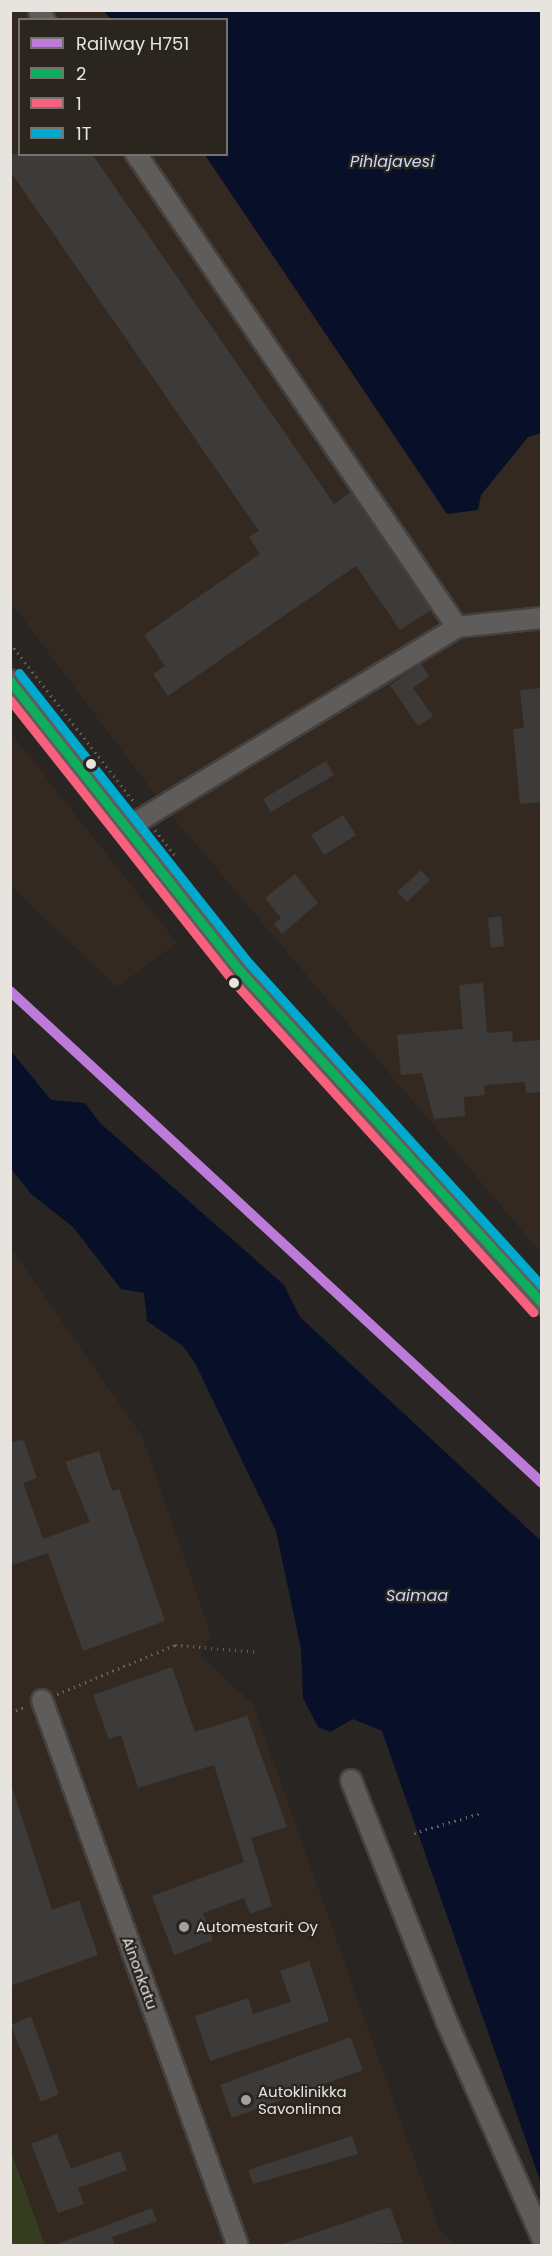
<!DOCTYPE html>
<html>
<head>
<meta charset="utf-8">
<style>
  body { margin:0 }
  #map { position:relative; width:552px; height:2256px; overflow:hidden; background:#282523; font-family:Poppins,sans-serif }
  div>[style] { position:absolute }
  .built>* { inset:0; background:#332921 }
  .green>* { inset:0; background:#343d20 }
  .water>* { inset:0; background:#071028 }
  .building>* { inset:0; background:#3d3b39 }
  .path>* { height:3px; margin-top:-1.5px; transform-origin:0; background:repeating-linear-gradient(90deg,#656260 0 1.5px,transparent 0 6px) }
  .roads { filter:drop-shadow(2px 0 #44413f) drop-shadow(-2px 0 #44413f) drop-shadow(0 2px #44413f) drop-shadow(0 -2px #44413f) }
  .minor>* { height:20px; margin:-10px; padding:0 10px; transform-origin:10px; border-radius:10px; background:#5f5d5b }
  .bus-1>* { height:9px; margin:-4.5px; padding:0 4.5px; transform-origin:4.5px; border-radius:4.5px; background:#0daf5c }
  .bus-2>* { height:9px; margin:-4.5px; padding:0 4.5px; transform-origin:4.5px; border-radius:4.5px; background:#f8607d }
  .bus-3>* { height:9px; margin:-4.5px; padding:0 4.5px; transform-origin:4.5px; border-radius:4.5px; background:#00a9ce }
  .rail-1>* { height:10px; margin:-5px; padding:0 5px; transform-origin:5px; border-radius:5px; background:#bd7bd9 }
  .dots>* { width:16px; height:16px; translate:-50% -50%; box-sizing:border-box; border:3px solid #2b2520; border-radius:50% }
  span { translate:-50% -50%; white-space:nowrap; text-align:center; line-height:1.15; -webkit-text-stroke:4.5px #2b2520; paint-order:stroke }
  .poi-label { font-size:15px; color:#e7e3df }
  .left { translate:0 -50%; text-align:left }
  .street-label { font-size:15px; color:#e7e3df }
  .water-label { font-size:16px; color:#c7d9fc; font-style:italic }
  .frame { position:absolute; inset:0; border:12px solid #e7e3df; pointer-events:none }
  .legend { position:absolute; left:18px; top:18px; width:210px; height:138px; box-sizing:border-box; background:#2b2520; border:2px solid #76716c; margin:0; padding:8px 10px; list-style:none; font-size:18px; color:#e7e3df }
  .legend li { display:flex; align-items:center; gap:12px; height:30px }
  .legend b { width:30px; border:2px solid #76716c }
</style>
</head>
<body>
<div id="map">
  <div class="built">
    <div style="clip-path:polygon(11px 11px,104px 11px,111px 19px,20px 20px,20px 154px,205px 155px,326px 328px,481px 495px,528px 437px,541px 433px,541px 1253px,162px 804px,11px 603px)"></div>
    <div style="clip-path:polygon(10px 732px,177px 943px,117px 987px,11px 887px)"></div>
    <div style="clip-path:polygon(11px 1248px,142px 1436px,211px 1635px,200px 1655px,253px 1704px,439px 2229px,455px 2245px,45px 2245px,11px 2151px)"></div>
  </div>
  <div class="green">
    <div style="clip-path:polygon(10px 2151px,11px 2151px,45px 2245px,11px 2245px)"></div>
  </div>
  <div class="water">
    <div style="clip-path:polygon(104px 11px,541px 11px,541px 433px,528px 437px,481px 495px,478px 510px,447px 514px,205px 155px,226px 154px,226px 20px,111px 19px)"></div>
    <div style="clip-path:polygon(10px 1050px,51px 1100px,85px 1103px,100px 1123px,284px 1285px,300px 1317px,541px 1541px,541px 2183px,382px 1731px,353px 1719px,330px 1732px,318px 1727px,303px 1698px,301px 1649px,276px 1531px,195px 1363px,183px 1346px,147px 1321px,144px 1293px,121px 1289px,73px 1227px,31px 1194px,11px 1169px)"></div>
  </div>
  <div class="building">
    <div style="clip-path:polygon(10px 154px,92px 154px,334px 504px,351px 492px,431px 610px,400px 630px,356px 566px,168px 696px,153px 674px,165px 666px,144px 635px,260px 554px,249px 537px,259px 531px,10px 171px)"></div>
    <div style="clip-path:polygon(421px 664px,429px 676px,413px 688px,433px 716px,418px 726px,390px 685px)"></div>
    <div style="clip-path:polygon(542px 688px,542px 802px,520px 804px,513px 729px,524px 728px,520px 690px)"></div>
    <div style="clip-path:polygon(326px 761px,334px 775px,271px 812px,263px 799px)"></div>
    <div style="clip-path:polygon(343px 815px,356px 835px,324px 855px,311px 835px)"></div>
    <div style="clip-path:polygon(421px 870px,430px 880px,407px 902px,397px 892px)"></div>
    <div style="clip-path:polygon(295px 874px,318px 903px,282px 934px,274px 924px,281px 918px,265px 898px)"></div>
    <div style="clip-path:polygon(501px 916px,504px 946px,491px 948px,488px 918px)"></div>
    <div style="clip-path:polygon(483px 983px,487px 1033px,512px 1031px,513px 1042px,542px 1040px,542px 1092px,526px 1093px,525px 1082px,484px 1085px,485px 1095px,464px 1097px,465px 1116px,434px 1119px,422px 1073px,401px 1075px,397px 1035px,463px 1029px,459px 985px)"></div>
    <div style="clip-path:polygon(23px 1439px,37px 1478px,23px 1483px,43px 1539px,90px 1522px,65px 1462px,99px 1451px,112px 1491px,119px 1489px,165px 1621px,83px 1651px,48px 1553px,10px 1566px,10px 1443px)"></div>
    <div style="clip-path:polygon(172px 1667px,195px 1732px,247px 1716px,287px 1827px,251px 1838px,272px 1906px,250px 1914px,244px 1898px,203px 1913px,213px 1940px,174px 1955px,152px 1896px,244px 1862px,214px 1765px,138px 1788px,121px 1735px,109px 1739px,93px 1695px)"></div>
    <div style="clip-path:polygon(10px 1781px,52px 1910px,79px 1900px,98px 1955px,10px 1986px)"></div>
    <div style="clip-path:polygon(309px 1961px,329px 2021px,210px 2061px,195px 2016px,248px 1998px,253px 2014px,291px 2002px,280px 1971px)"></div>
    <div style="clip-path:polygon(31px 2016px,59px 2094px,41px 2102px,11px 2025px)"></div>
    <div style="clip-path:polygon(350px 2037px,363px 2070px,232px 2118px,220px 2085px)"></div>
    <div style="clip-path:polygon(57px 2134px,71px 2169px,120px 2151px,127px 2170px,78px 2188px,84px 2204px,58px 2213px,31px 2144px)"></div>
    <div style="clip-path:polygon(352px 2136px,358px 2154px,253px 2184px,248px 2170px)"></div>
    <div style="clip-path:polygon(390px 2207px,403px 2243px,283px 2246px,283px 2244px)"></div>
    <div style="clip-path:polygon(152px 2208px,157px 2221px,112px 2237px,115px 2246px,52px 2246px)"></div>
  </div>
  <div class="path">
    <div style="left:10px;top:643px;width:203px;rotate:52deg"></div>
    <div style="left:155px;top:830px;width:33px;rotate:52deg"></div>
    <div style="left:57px;top:1694px;width:128px;rotate:-22.6deg"></div>
    <div style="left:175px;top:1645px;width:83px;rotate:4.8deg"></div>
    <div style="left:10px;top:1712px;width:17px;rotate:-17deg"></div>
    <div style="left:414px;top:1833px;width:70px;rotate:-16.6deg"></div>
  </div>
  <div class="roads">
    <div class="minor">
      <div style="left:39px;top:12px;width:10px;rotate:53deg"></div>
      <div style="left:457px;top:627px;width:85px;rotate:-6deg"></div>
      <div style="left:10px;top:680px;width:371px;rotate:51.7deg"></div>
      <div style="left:240px;top:971px;width:450px;rotate:47.8deg"></div>
      <div style="left:127px;top:828px;width:386px;rotate:-31.3deg"></div>
      <div style="left:457px;top:627px;width:572px;rotate:-124.16deg"></div>
      <div style="left:42px;top:1700px;width:580px;rotate:70.25deg"></div>
      <div style="left:351px;top:1780px;width:258px;rotate:68.4deg"></div>
      <div style="left:446px;top:2020px;width:238px;rotate:66.2deg"></div>
    </div>
  </div>
  <div class="bus-1">
    <div style="left:10px;top:681px;width:370px;rotate:51.6deg"></div>
    <div style="left:240px;top:971px;width:449px;rotate:47.7deg"></div>
  </div>
  <div class="bus-2">
    <div style="left:10px;top:700px;width:356px;rotate:51.6deg"></div>
    <div style="left:231px;top:979px;width:450px;rotate:47.8deg"></div>
  </div>
  <div class="bus-3">
    <div style="left:19px;top:673px;width:370px;rotate:51.6deg"></div>
    <div style="left:249px;top:963px;width:436px;rotate:47.8deg"></div>
  </div>
  <div class="rail-1">
    <div style="left:10px;top:991px;width:725px;rotate:42.76deg"></div>
  </div>
  <div class="dots">
    <div style="left:91px;top:764px;background:#e7e3df"></div>
    <div style="left:234px;top:983px;background:#e7e3df"></div>
    <div style="left:184px;top:1927px;background:#a4a09d"></div>
    <div style="left:246px;top:2100px;background:#a4a09d"></div>
  </div>
  <div class="poi-label">
    <span class="left" style="left:196px;top:1927px">Automestarit Oy</span>
    <span class="left" style="left:258px;top:2100px">Autoklinikka<br>Savonlinna</span>
  </div>
  <div class="street-label">
    <span style="left:140px;top:1973px;rotate:70deg">Ainonkatu</span>
  </div>
  <div class="water-label">
    <span style="left:392px;top:162px">Pihlajavesi</span>
    <span style="left:417px;top:1596px">Saimaa</span>
  </div>
  <div class="frame"></div>
  <ul class="legend">
  <li><b style="height:8px;background:#bd7bd9"></b>Railway H751</li>
  <li><b style="height:8px;background:#0daf5c"></b>2</li>
  <li><b style="height:8px;background:#f8607d"></b>1</li>
  <li><b style="height:8px;background:#00a9ce"></b>1T</li>
  </ul>
</div>
</body>
</html>
